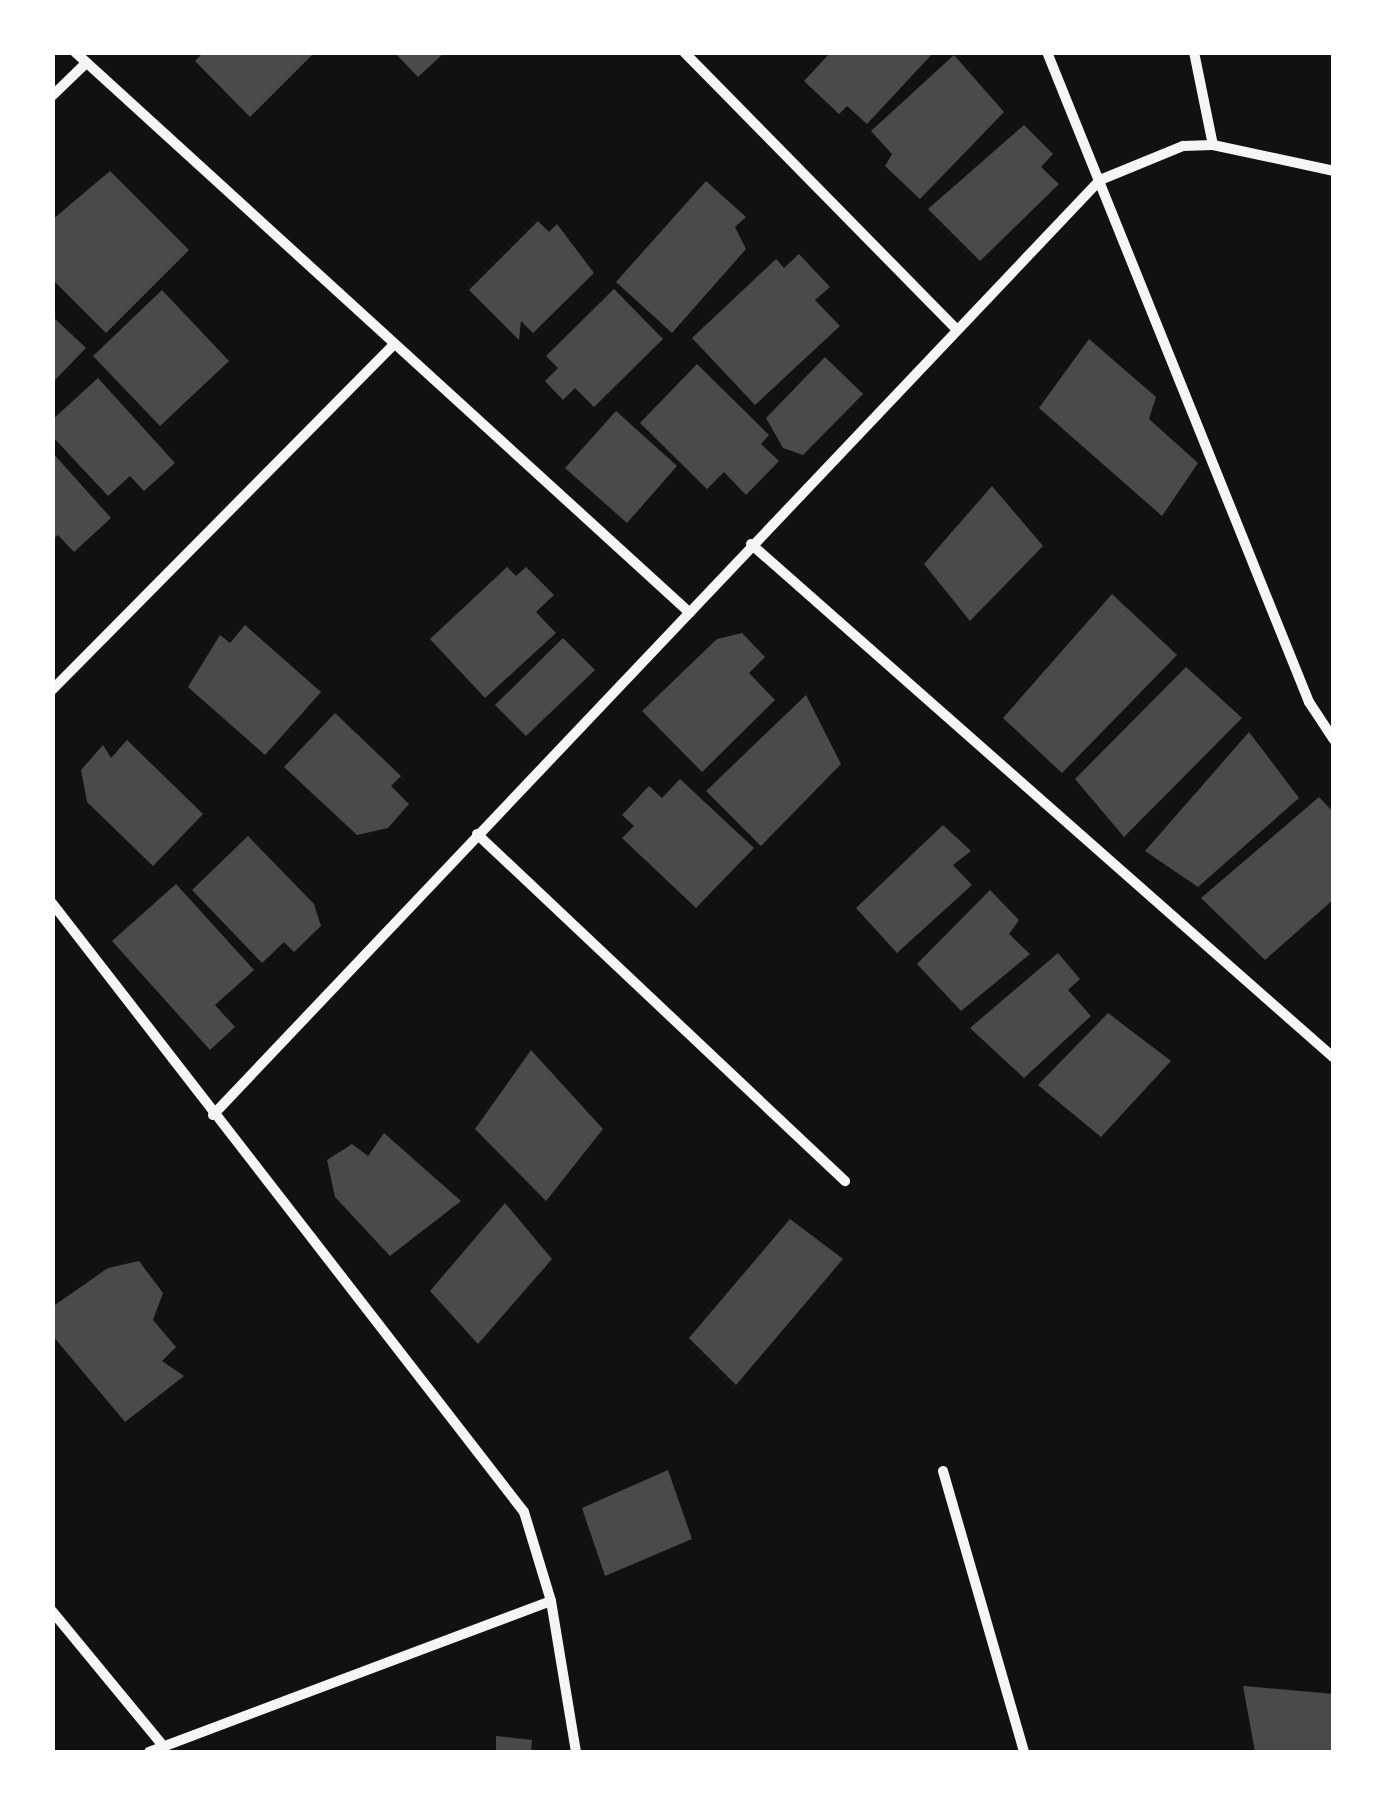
<!DOCTYPE html>
<html>
<head>
<meta charset="utf-8">
<style>
  body { margin:0 }
  #map { position:relative; width:1386px; height:1805px; overflow:hidden; background:#111; font-family:Arial,sans-serif }
  div>[style] { position:absolute }
  .building>* { inset:0; background:#4a4a4a }
  .minor>* { height:10px; margin:-5px; padding:0 5px; transform-origin:5px; border-radius:5px; background:#f5f5f5 }
  span { translate:-50% -50%; white-space:nowrap; text-align:center; line-height:1.15; -webkit-text-stroke:8px #fff; paint-order:stroke }
  .frame { position:absolute; inset:0; border:55px solid #fff; pointer-events:none }
</style>
</head>
<body>
<div id="map">
  <div class="building">
    <div style="clip-path:polygon(204px 52px,315px 52px,250px 117px,195px 61px)"></div>
    <div style="clip-path:polygon(394px 52px,445px 52px,418px 77px)"></div>
    <div style="clip-path:polygon(831px 52px,934px 52px,867px 124px,847px 106px,839px 114px,804px 81px)"></div>
    <div style="clip-path:polygon(954px 55px,1004px 112px,920px 199px,885px 166px,892px 154px,871px 131px)"></div>
    <div style="clip-path:polygon(1024px 125px,1053px 154px,1041px 167px,1059px 184px,980px 261px,928px 209px)"></div>
    <div style="clip-path:polygon(110px 171px,189px 250px,106px 333px,52px 279px,52px 220px)"></div>
    <div style="clip-path:polygon(706px 181px,746px 217px,735px 227px,746px 249px,672px 333px,616px 282px)"></div>
    <div style="clip-path:polygon(538px 221px,549px 232px,557px 224px,594px 273px,533px 333px,521px 321px,519px 340px,469px 290px)"></div>
    <div style="clip-path:polygon(799px 254px,830px 287px,815px 300px,840px 326px,755px 405px,692px 338px,776px 259px,784px 268px)"></div>
    <div style="clip-path:polygon(614px 289px,663px 339px,594px 407px,575px 388px,563px 400px,545px 381px,558px 368px,546px 356px)"></div>
    <div style="clip-path:polygon(162px 290px,229px 361px,160px 426px,93px 356px)"></div>
    <div style="clip-path:polygon(52px 316px,86px 348px,52px 383px)"></div>
    <div style="clip-path:polygon(1089px 339px,1156px 397px,1149px 419px,1198px 463px,1162px 516px,1039px 408px)"></div>
    <div style="clip-path:polygon(825px 357px,863px 394px,803px 455px,783px 448px,766px 418px)"></div>
    <div style="clip-path:polygon(697px 364px,769px 435px,761px 444px,779px 461px,746px 495px,724px 472px,707px 489px,640px 423px)"></div>
    <div style="clip-path:polygon(98px 378px,175px 463px,144px 491px,130px 476px,108px 496px,52px 436px,52px 420px)"></div>
    <div style="clip-path:polygon(616px 411px,677px 466px,627px 523px,565px 468px)"></div>
    <div style="clip-path:polygon(52px 452px,111px 518px,74px 552px,58px 535px,52px 540px)"></div>
    <div style="clip-path:polygon(992px 486px,1043px 546px,970px 621px,924px 564px)"></div>
    <div style="clip-path:polygon(507px 567px,516px 576px,526px 567px,554px 595px,536px 612px,556px 633px,485px 698px,430px 639px)"></div>
    <div style="clip-path:polygon(1112px 594px,1177px 655px,1062px 773px,1003px 718px)"></div>
    <div style="clip-path:polygon(245px 625px,321px 692px,265px 755px,188px 687px,220px 635px,230px 643px)"></div>
    <div style="clip-path:polygon(742px 633px,765px 657px,749px 673px,775px 700px,702px 772px,642px 711px,717px 639px)"></div>
    <div style="clip-path:polygon(563px 638px,595px 670px,526px 736px,495px 705px)"></div>
    <div style="clip-path:polygon(1186px 667px,1242px 718px,1124px 837px,1075px 779px)"></div>
    <div style="clip-path:polygon(806px 695px,841px 764px,761px 846px,706px 791px)"></div>
    <div style="clip-path:polygon(335px 713px,401px 776px,391px 786px,409px 804px,388px 828px,357px 835px,284px 767px)"></div>
    <div style="clip-path:polygon(1249px 732px,1299px 798px,1198px 887px,1145px 851px)"></div>
    <div style="clip-path:polygon(127px 740px,203px 814px,153px 866px,87px 802px,81px 770px,103px 745px,111px 758px)"></div>
    <div style="clip-path:polygon(680px 779px,754px 848px,696px 908px,622px 838px,634px 826px,622px 815px,649px 786px,662px 798px)"></div>
    <div style="clip-path:polygon(1319px 797px,1334px 813px,1334px 899px,1265px 960px,1201px 898px)"></div>
    <div style="clip-path:polygon(943px 825px,971px 851px,953px 865px,972px 885px,897px 953px,856px 908px)"></div>
    <div style="clip-path:polygon(248px 836px,314px 904px,321px 926px,294px 952px,284px 942px,262px 963px,192px 890px)"></div>
    <div style="clip-path:polygon(176px 884px,254px 970px,215px 1005px,235px 1027px,210px 1050px,112px 941px)"></div>
    <div style="clip-path:polygon(990px 890px,1019px 920px,1009px 934px,1030px 954px,961px 1011px,917px 964px)"></div>
    <div style="clip-path:polygon(1058px 953px,1080px 979px,1068px 990px,1091px 1016px,1024px 1078px,970px 1028px)"></div>
    <div style="clip-path:polygon(1108px 1013px,1171px 1061px,1101px 1137px,1038px 1085px)"></div>
    <div style="clip-path:polygon(531px 1050px,603px 1129px,546px 1201px,475px 1129px)"></div>
    <div style="clip-path:polygon(384px 1133px,461px 1201px,390px 1256px,335px 1197px,327px 1160px,352px 1144px,368px 1156px)"></div>
    <div style="clip-path:polygon(505px 1203px,552px 1259px,478px 1344px,430px 1291px)"></div>
    <div style="clip-path:polygon(790px 1219px,843px 1259px,736px 1385px,689px 1338px)"></div>
    <div style="clip-path:polygon(139px 1261px,163px 1293px,153px 1320px,176px 1347px,162px 1361px,184px 1376px,125px 1422px,52px 1335px,52px 1307px,108px 1268px)"></div>
    <div style="clip-path:polygon(668px 1470px,692px 1539px,605px 1576px,582px 1508px)"></div>
    <div style="clip-path:polygon(1243px 1686px,1334px 1694px,1334px 1752px,1255px 1752px)"></div>
    <div style="clip-path:polygon(496px 1736px,532px 1740px,531px 1752px,496px 1752px)"></div>
  </div>
  <div class="minor">
    <div style="left:75px;top:52px;width:832px;rotate:42.37deg"></div>
    <div style="left:684px;top:52px;width:388px;rotate:45.5deg"></div>
    <div style="left:1047px;top:52px;width:701px;rotate:68.05deg"></div>
    <div style="left:1309px;top:702px;width:45px;rotate:56.7deg"></div>
    <div style="left:1194px;top:52px;width:95px;rotate:78.5deg"></div>
    <div style="left:52px;top:96px;width:47px;rotate:-44.1deg"></div>
    <div style="left:751px;top:544px;width:777px;rotate:41.4deg"></div>
    <div style="left:52px;top:690px;width:486px;rotate:-45.3deg"></div>
    <div style="left:477px;top:834px;width:506px;rotate:43.32deg"></div>
    <div style="left:52px;top:903px;width:770px;rotate:52.22deg"></div>
    <div style="left:524px;top:1512px;width:93px;rotate:73.1deg"></div>
    <div style="left:551px;top:1601px;width:153px;rotate:80.6deg"></div>
    <div style="left:213px;top:1115px;width:1289px;rotate:-46.51deg"></div>
    <div style="left:1100px;top:180px;width:90px;rotate:-22.3deg"></div>
    <div style="left:1183px;top:146px;width:30px;rotate:-2deg"></div>
    <div style="left:1213px;top:145px;width:124px;rotate:12.1deg"></div>
    <div style="left:943px;top:1471px;width:292px;rotate:73.9deg"></div>
    <div style="left:52px;top:1611px;width:171px;rotate:50.5deg"></div>
    <div style="left:149px;top:1752px;width:429px;rotate:-20.6deg"></div>
  </div>
  <div class="frame"></div>
</div>
</body>
</html>
